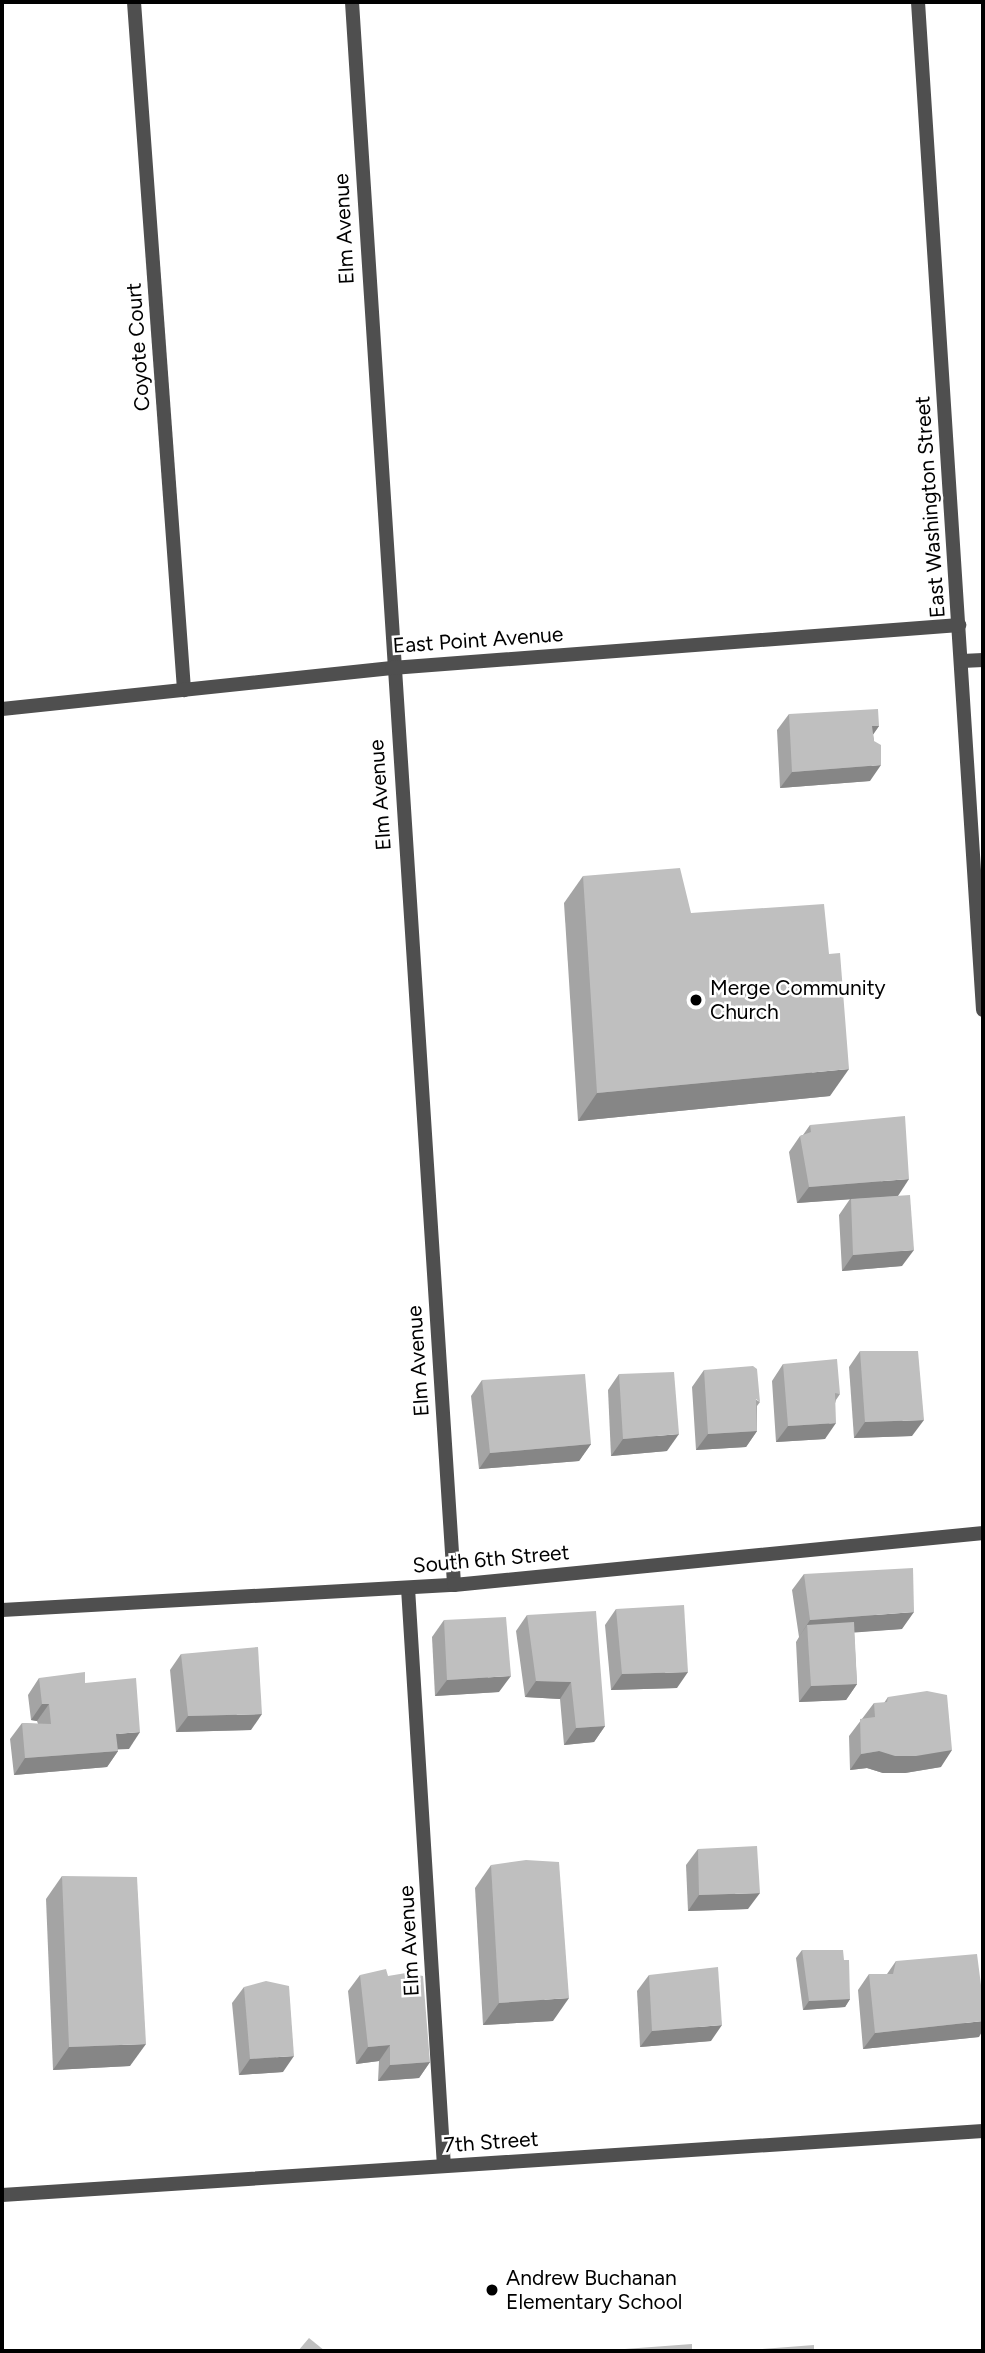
<!DOCTYPE html>
<html>
<head>
<meta charset="utf-8">
<style>
  body { margin:0 }
  #map { position:relative; width:985px; height:2353px; overflow:hidden; background:#fff; font-family:Figtree,sans-serif }
  div>[style] { position:absolute }
  .service>* { height:14px; margin:-7px; padding:0 7px; transform-origin:7px; border-radius:7px; background:#4f4f4f }
  .minor>* { height:14px; margin:-7px; padding:0 7px; transform-origin:7px; border-radius:7px; background:#4f4f4f }
  .wall>* { inset:0; background:#a4a4a4 }
  .shaded-wall>* { inset:0; background:#868686 }
  .building>* { inset:0; background:#bfbfbf }
  .dots>* { width:19px; height:19px; translate:-50% -50%; box-sizing:border-box; border:4px solid #fff; border-radius:50% }
  span { translate:-50% -50%; white-space:nowrap; text-align:center; line-height:1.15; -webkit-text-stroke:5px #fff; paint-order:stroke }
  .street-label { font-size:21px; color:#000 }
  .poi-label { font-size:21px; color:#000 }
  .left { translate:0 -50%; text-align:left }
  .frame { position:absolute; inset:0; border:4px solid #000; pointer-events:none }
</style>
</head>
<body>
<div id="map">
  <div class="service">
    <div style="left:134px;top:2px;width:690px;rotate:85.84deg"></div>
    <div style="left:352px;top:2px;width:1586px;rotate:86.31deg"></div>
    <div style="left:408px;top:1588px;width:579px;rotate:86.44deg"></div>
  </div>
  <div class="minor">
    <div style="left:918px;top:2px;width:1010px;rotate:86.31deg"></div>
    <div style="left:962px;top:661px;width:21px;rotate:-3deg"></div>
    <div style="left:2px;top:709px;width:392px;rotate:-6deg"></div>
    <div style="left:392px;top:668px;width:569px;rotate:-4.34deg"></div>
    <div style="left:2px;top:1610px;width:453px;rotate:-3.2deg"></div>
    <div style="left:454px;top:1585px;width:532px;rotate:-5.61deg"></div>
    <div style="left:2px;top:2195px;width:983px;rotate:-3.73deg"></div>
  </div>
  <div class="wall">
    <div style="clip-path:polygon(789px 714px,879px 726px,873px 734px,874px 741px,870px 781px,780px 788px,777px 730px)"></div>
    <div style="clip-path:polygon(583px 876px,691px 913px,830px 1096px,578px 1121px,564px 903px)"></div>
    <div style="clip-path:polygon(810px 1125px,898px 1195px,902px 1266px,842px 1271px,839px 1215px,850px 1199px,797px 1203px,789px 1152px,800px 1136px,803px 1135px)"></div>
    <div style="clip-path:polygon(860px 1351px,912px 1436px,854px 1438px,849px 1367px)"></div>
    <div style="clip-path:polygon(783px 1364px,840px 1394px,836px 1400px,825px 1439px,776px 1442px,772px 1381px)"></div>
    <div style="clip-path:polygon(704px 1370px,760px 1402px,757px 1406px,757px 1431px,746px 1447px,696px 1450px,692px 1387px)"></div>
    <div style="clip-path:polygon(619px 1374px,667px 1451px,611px 1456px,608px 1390px)"></div>
    <div style="clip-path:polygon(482px 1380px,591px 1444px,579px 1461px,479px 1469px,471px 1396px)"></div>
    <div style="clip-path:polygon(804px 1574px,902px 1629px,854px 1632px,857px 1684px,846px 1700px,799px 1702px,796px 1642px,799px 1637px,792px 1590px)"></div>
    <div style="clip-path:polygon(616px 1609px,677px 1688px,611px 1690px,605px 1625px)"></div>
    <div style="clip-path:polygon(527px 1615px,605px 1726px,594px 1742px,564px 1745px,560px 1699px,525px 1697px,516px 1631px)"></div>
    <div style="clip-path:polygon(444px 1620px,499px 1692px,435px 1696px,432px 1637px)"></div>
    <div style="clip-path:polygon(181px 1654px,251px 1730px,176px 1732px,170px 1670px)"></div>
    <div style="clip-path:polygon(39px 1678px,85px 1683px,129px 1749px,118px 1749px,118px 1751px,107px 1767px,14px 1775px,10px 1739px,22px 1723px,38px 1724px,37px 1721px,31px 1720px,28px 1695px)"></div>
    <div style="clip-path:polygon(888px 1697px,941px 1767px,905px 1773px,883px 1773px,867px 1768px,850px 1770px,849px 1736px,874px 1703px,884px 1703px)"></div>
    <div style="clip-path:polygon(698px 1849px,748px 1909px,688px 1911px,686px 1865px)"></div>
    <div style="clip-path:polygon(491px 1865px,553px 2021px,483px 2025px,475px 1888px)"></div>
    <div style="clip-path:polygon(62px 1876px,130px 2066px,53px 2070px,46px 1899px)"></div>
    <div style="clip-path:polygon(802px 1950px,844px 1960px,850px 1999px,845px 2007px,803px 2010px,796px 1958px)"></div>
    <div style="clip-path:polygon(896px 1961px,979px 2037px,863px 2049px,858px 1990px,869px 1974px,887px 1974px)"></div>
    <div style="clip-path:polygon(360px 1975px,430px 2062px,419px 2078px,378px 2081px,379px 2061px,356px 2064px,348px 1991px)"></div>
    <div style="clip-path:polygon(649px 1975px,711px 2041px,640px 2047px,637px 1991px)"></div>
    <div style="clip-path:polygon(244px 1987px,283px 2072px,239px 2075px,232px 2003px)"></div>
  </div>
  <div class="shaded-wall">
    <div style="clip-path:polygon(872px 726px,879px 726px,868px 742px)"></div>
    <div style="clip-path:polygon(881px 765px,870px 781px,780px 788px,792px 772px)"></div>
    <div style="clip-path:polygon(849px 1069px,830px 1096px,578px 1121px,597px 1093px)"></div>
    <div style="clip-path:polygon(909px 1179px,898px 1196px,797px 1203px,809px 1187px)"></div>
    <div style="clip-path:polygon(914px 1250px,902px 1266px,842px 1271px,853px 1255px)"></div>
    <div style="clip-path:polygon(924px 1420px,912px 1436px,854px 1438px,865px 1422px)"></div>
    <div style="clip-path:polygon(836px 1423px,825px 1439px,776px 1442px,788px 1426px)"></div>
    <div style="clip-path:polygon(757px 1431px,746px 1447px,696px 1450px,708px 1434px)"></div>
    <div style="clip-path:polygon(679px 1434px,667px 1451px,611px 1456px,623px 1439px)"></div>
    <div style="clip-path:polygon(591px 1444px,579px 1461px,479px 1469px,490px 1453px)"></div>
    <div style="clip-path:polygon(914px 1612px,902px 1629px,808px 1636px,807px 1625px,799px 1637px,810px 1620px)"></div>
    <div style="clip-path:polygon(688px 1672px,677px 1688px,611px 1690px,622px 1674px)"></div>
    <div style="clip-path:polygon(511px 1676px,499px 1692px,435px 1696px,447px 1680px)"></div>
    <div style="clip-path:polygon(536px 1681px,571px 1682px,560px 1699px,525px 1697px)"></div>
    <div style="clip-path:polygon(857px 1684px,846px 1700px,799px 1702px,811px 1686px)"></div>
    <div style="clip-path:polygon(42px 1704px,49px 1704px,37px 1721px,31px 1720px)"></div>
    <div style="clip-path:polygon(262px 1714px,251px 1730px,176px 1732px,188px 1716px)"></div>
    <div style="clip-path:polygon(605px 1726px,594px 1742px,564px 1745px,576px 1728px)"></div>
    <div style="clip-path:polygon(140px 1732px,129px 1749px,104px 1750px,116px 1734px)"></div>
    <div style="clip-path:polygon(952px 1750px,941px 1767px,905px 1773px,883px 1773px,867px 1768px,850px 1770px,861px 1754px,879px 1751px)"></div>
    <div style="clip-path:polygon(118px 1751px,107px 1767px,14px 1775px,25px 1758px)"></div>
    <div style="clip-path:polygon(760px 1893px,748px 1909px,688px 1911px,699px 1895px)"></div>
    <div style="clip-path:polygon(569px 1998px,553px 2021px,483px 2025px,499px 2003px)"></div>
    <div style="clip-path:polygon(850px 1999px,845px 2007px,803px 2010px,809px 2001px)"></div>
    <div style="clip-path:polygon(983px 2021px,983px 2030px,979px 2037px,863px 2049px,875px 2033px)"></div>
    <div style="clip-path:polygon(722px 2025px,711px 2041px,640px 2047px,652px 2031px)"></div>
    <div style="clip-path:polygon(146px 2044px,130px 2066px,53px 2070px,69px 2047px)"></div>
    <div style="clip-path:polygon(390px 2045px,379px 2061px,356px 2064px,368px 2047px)"></div>
    <div style="clip-path:polygon(294px 2056px,283px 2072px,239px 2075px,250px 2059px)"></div>
    <div style="clip-path:polygon(430px 2062px,419px 2078px,378px 2081px,390px 2065px)"></div>
  </div>
  <div class="building">
    <div style="clip-path:polygon(878px 709px,879px 726px,872px 726px,874px 741px,881px 745px,881px 765px,792px 772px,789px 714px)"></div>
    <div style="clip-path:polygon(680px 868px,691px 913px,824px 904px,829px 954px,840px 953px,849px 1069px,597px 1093px,583px 876px)"></div>
    <div style="clip-path:polygon(905px 1116px,909px 1179px,809px 1187px,800px 1136px,811px 1132px,810px 1125px)"></div>
    <div style="clip-path:polygon(910px 1195px,914px 1250px,853px 1255px,851px 1199px)"></div>
    <div style="clip-path:polygon(860px 1351px,918px 1351px,924px 1420px,865px 1422px)"></div>
    <div style="clip-path:polygon(837px 1359px,840px 1394px,835px 1393px,836px 1423px,788px 1426px,783px 1364px)"></div>
    <div style="clip-path:polygon(753px 1366px,757px 1369px,760px 1402px,756px 1399px,757px 1431px,708px 1434px,704px 1370px)"></div>
    <div style="clip-path:polygon(674px 1372px,679px 1434px,623px 1439px,619px 1374px)"></div>
    <div style="clip-path:polygon(585px 1374px,591px 1444px,490px 1453px,482px 1380px)"></div>
    <div style="clip-path:polygon(913px 1568px,914px 1612px,810px 1620px,804px 1574px)"></div>
    <div style="clip-path:polygon(684px 1605px,688px 1672px,622px 1674px,616px 1609px)"></div>
    <div style="clip-path:polygon(596px 1611px,605px 1726px,576px 1728px,571px 1682px,536px 1681px,527px 1615px)"></div>
    <div style="clip-path:polygon(506px 1617px,511px 1676px,447px 1680px,444px 1620px)"></div>
    <div style="clip-path:polygon(854px 1622px,857px 1684px,811px 1686px,807px 1625px)"></div>
    <div style="clip-path:polygon(258px 1647px,262px 1714px,188px 1716px,181px 1654px)"></div>
    <div style="clip-path:polygon(85px 1672px,85px 1683px,136px 1678px,140px 1732px,116px 1734px,118px 1751px,25px 1758px,22px 1723px,51px 1724px,49px 1704px,42px 1704px,39px 1678px)"></div>
    <div style="clip-path:polygon(927px 1691px,947px 1695px,952px 1750px,916px 1756px,895px 1756px,879px 1751px,861px 1754px,860px 1719px,875px 1717px,874px 1703px,887px 1702px,888px 1697px)"></div>
    <div style="clip-path:polygon(757px 1846px,760px 1893px,699px 1895px,698px 1849px)"></div>
    <div style="clip-path:polygon(526px 1860px,559px 1862px,569px 1998px,499px 2003px,491px 1865px)"></div>
    <div style="clip-path:polygon(62px 1876px,137px 1877px,146px 2044px,69px 2047px)"></div>
    <div style="clip-path:polygon(802px 1950px,843px 1950px,844px 1960px,849px 1960px,850px 1999px,809px 2001px)"></div>
    <div style="clip-path:polygon(977px 1954px,981px 1985px,983px 1985px,983px 2021px,875px 2033px,869px 1974px,893px 1974px,896px 1961px)"></div>
    <div style="clip-path:polygon(718px 1967px,722px 2025px,652px 2031px,649px 1975px)"></div>
    <div style="clip-path:polygon(386px 1969px,388px 1976px,406px 1973px,423px 1976px,430px 2062px,390px 2065px,390px 2045px,368px 2047px,360px 1975px)"></div>
    <div style="clip-path:polygon(266px 1981px,289px 1986px,294px 2056px,250px 2059px,244px 1987px)"></div>
    <div style="clip-path:polygon(309px 2338px,325px 2351px,298px 2351px)"></div>
    <div style="clip-path:polygon(692px 2344px,692px 2351px,598px 2351px)"></div>
    <div style="clip-path:polygon(814px 2345px,814px 2351px,738px 2351px)"></div>
  </div>
  <div class="dots">
    <div style="left:696px;top:1000px;background:#000"></div>
    <div style="left:492px;top:2290px;background:#000"></div>
  </div>
  <div class="street-label">
    <span style="left:344px;top:229px;rotate:-93deg">Elm Avenue</span>
    <span style="left:138px;top:347px;rotate:-94deg">Coyote Court</span>
    <span style="left:930px;top:507px;rotate:-94deg">East Washington Street</span>
    <span style="left:478px;top:640px;rotate:-4deg">East Point Avenue</span>
    <span style="left:380px;top:795px;rotate:-94deg">Elm Avenue</span>
    <span style="left:418px;top:1361px;rotate:-94deg">Elm Avenue</span>
    <span style="left:491px;top:1559px;rotate:-5deg">South 6th Street</span>
    <span style="left:409px;top:1941px;rotate:-93deg">Elm Avenue</span>
    <span style="left:491px;top:2142px;rotate:-4deg">7th Street</span>
  </div>
  <div class="poi-label">
    <span class="left" style="left:710px;top:1000px">Merge Community<br>Church</span>
    <span class="left" style="left:506px;top:2290px">Andrew Buchanan<br>Elementary School</span>
  </div>
  <div class="frame"></div>
</div>
</body>
</html>
